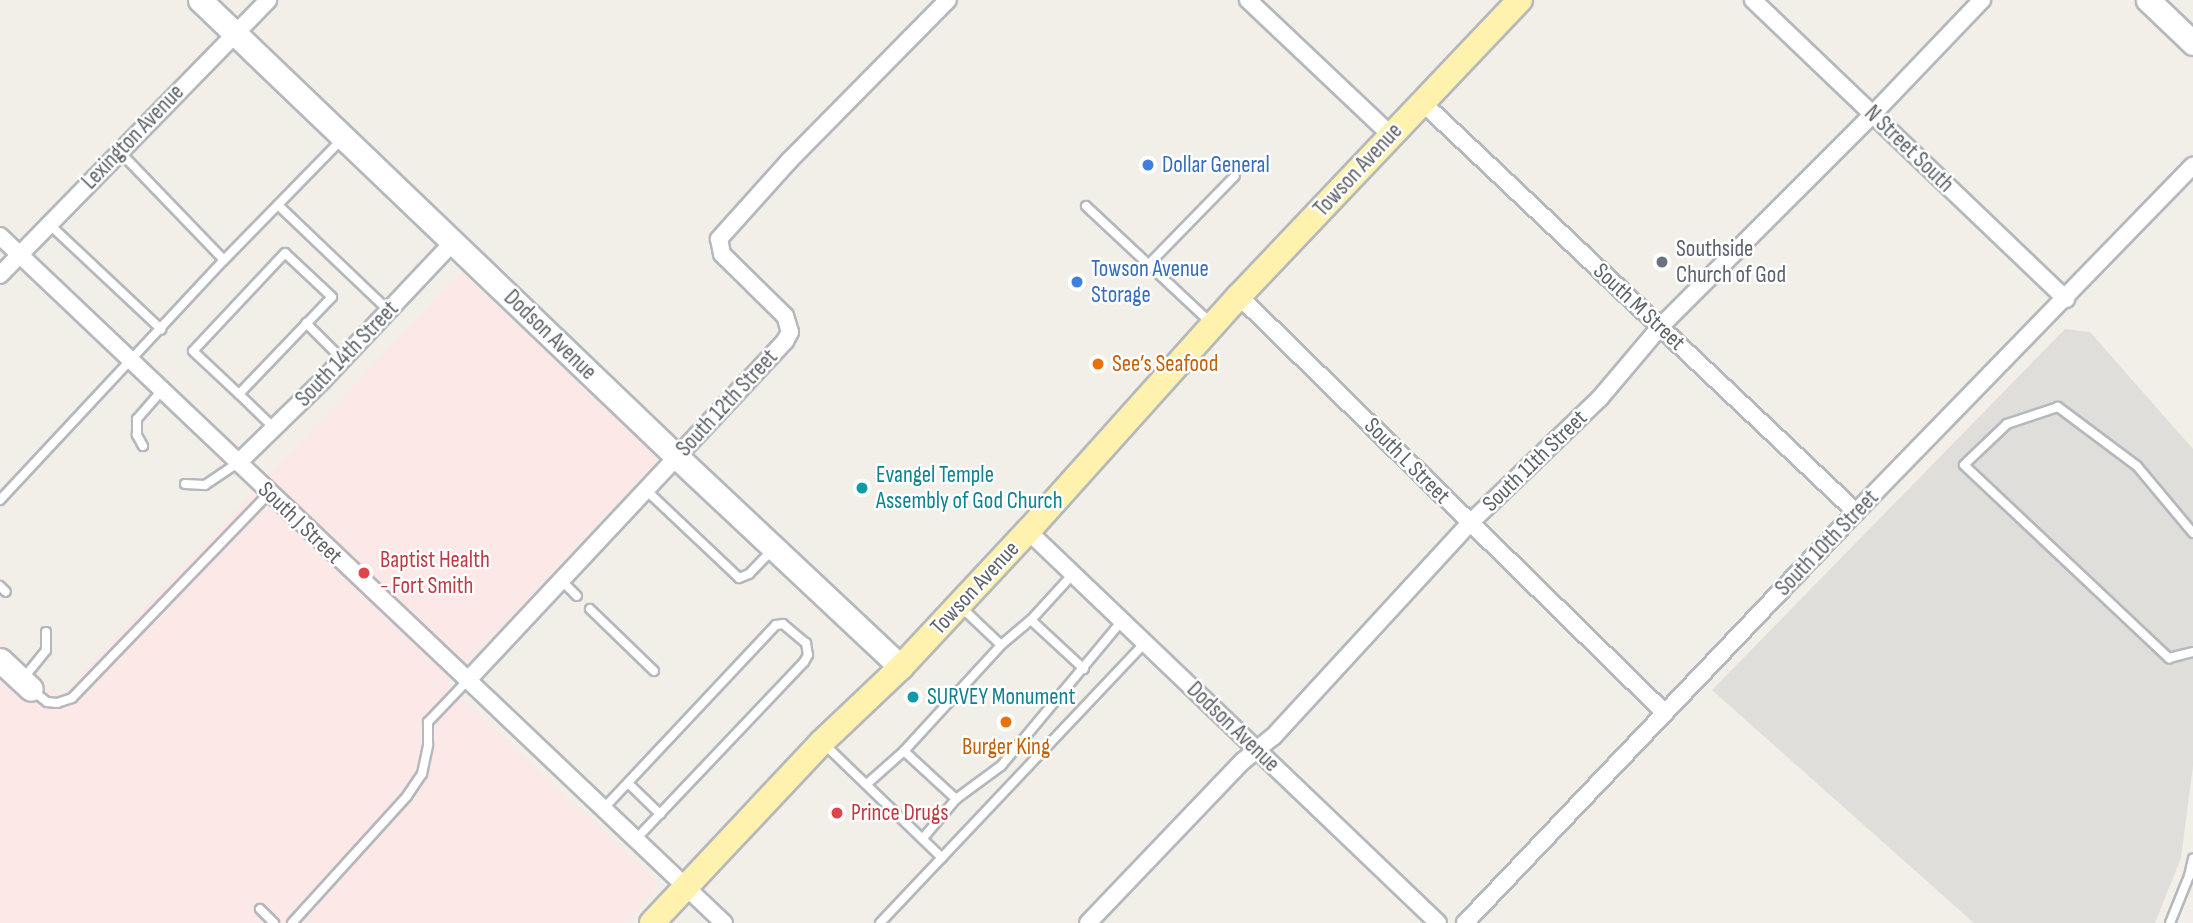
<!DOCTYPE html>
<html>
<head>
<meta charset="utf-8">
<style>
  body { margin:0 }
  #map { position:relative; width:2193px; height:923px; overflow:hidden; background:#f1efe8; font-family:"Sofia Sans Condensed",sans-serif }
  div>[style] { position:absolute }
  .industrial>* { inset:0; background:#e0deda }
  .medical>* { inset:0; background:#fce8e6 }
  .roads { filter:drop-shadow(2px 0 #b5b8bc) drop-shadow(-2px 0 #b5b8bc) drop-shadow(0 2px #b5b8bc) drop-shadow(0 -2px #b5b8bc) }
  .lane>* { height:8px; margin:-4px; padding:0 4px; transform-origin:4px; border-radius:4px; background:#fff }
  .street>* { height:16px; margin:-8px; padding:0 8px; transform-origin:8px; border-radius:8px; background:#fff }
  .secondary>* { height:23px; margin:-11.5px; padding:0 11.5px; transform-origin:11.5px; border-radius:11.5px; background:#fff }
  .primary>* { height:24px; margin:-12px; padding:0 12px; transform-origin:12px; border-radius:12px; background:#fff2af }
  .dots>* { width:19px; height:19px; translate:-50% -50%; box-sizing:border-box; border:4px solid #fff; border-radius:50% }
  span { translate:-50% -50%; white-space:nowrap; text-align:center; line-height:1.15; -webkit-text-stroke:5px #fff; paint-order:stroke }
  .street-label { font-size:23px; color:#5f6368 }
  .shop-label { font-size:23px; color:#366cbe }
  .left { translate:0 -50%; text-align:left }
  .worship-label { font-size:23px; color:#5b616d }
  .food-label { font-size:23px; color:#c56008 }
  .culture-label { font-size:23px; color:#0d838f }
  .health-label { font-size:23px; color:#be3a42 }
</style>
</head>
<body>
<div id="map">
  <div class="industrial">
    <div style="clip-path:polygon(2065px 329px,2090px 332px,2193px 449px,2193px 766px,2181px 858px,2155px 923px,1974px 923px,1712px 690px)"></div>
  </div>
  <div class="medical">
    <div style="clip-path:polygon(461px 272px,659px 459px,447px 684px,660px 885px,624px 923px,0 923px,0 639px,61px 696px)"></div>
  </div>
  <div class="roads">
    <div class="lane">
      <div style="left:119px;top:151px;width:151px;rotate:46.1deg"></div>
      <div style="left:278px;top:205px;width:153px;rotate:43.7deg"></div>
      <div style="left:1086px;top:206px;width:171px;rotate:43.1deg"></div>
      <div style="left:49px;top:224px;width:154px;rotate:43.2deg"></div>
      <div style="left:1148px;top:265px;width:124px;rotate:-45.7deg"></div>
      <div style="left:306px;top:323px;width:51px;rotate:45deg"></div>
      <div style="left:239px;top:394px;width:134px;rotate:-46.2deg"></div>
      <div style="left:332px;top:297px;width:64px;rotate:-136.9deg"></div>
      <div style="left:285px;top:253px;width:134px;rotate:133.2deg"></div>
      <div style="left:193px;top:351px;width:63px;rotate:43.1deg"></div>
      <div style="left:239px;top:394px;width:49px;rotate:44.2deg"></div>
      <div style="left:143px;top:446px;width:13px;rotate:-119deg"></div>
      <div style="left:137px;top:435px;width:16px;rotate:-90deg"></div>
      <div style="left:137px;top:419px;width:38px;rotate:-49deg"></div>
      <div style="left:185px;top:484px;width:20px;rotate:3deg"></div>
      <div style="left:205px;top:485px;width:40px;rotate:-34deg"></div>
      <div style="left:646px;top:490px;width:128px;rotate:43.4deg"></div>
      <div style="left:739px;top:578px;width:11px;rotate:-22deg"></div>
      <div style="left:749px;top:574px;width:33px;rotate:-46deg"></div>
      <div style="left:0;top:500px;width:328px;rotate:-47deg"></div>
      <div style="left:224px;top:260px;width:169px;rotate:-45.7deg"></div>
      <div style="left:2193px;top:533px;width:87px;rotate:-129.9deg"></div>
      <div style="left:2137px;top:466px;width:99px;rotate:-143.2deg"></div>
      <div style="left:2058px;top:407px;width:54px;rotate:161.6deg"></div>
      <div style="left:2007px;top:424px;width:59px;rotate:136.4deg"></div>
      <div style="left:1964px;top:465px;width:282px;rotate:43.3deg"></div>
      <div style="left:2169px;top:658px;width:25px;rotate:-14deg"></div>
      <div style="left:562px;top:581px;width:21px;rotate:45deg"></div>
      <div style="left:0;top:586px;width:8px;rotate:45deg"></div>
      <div style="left:961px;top:607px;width:55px;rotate:43.5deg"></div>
      <div style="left:1001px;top:645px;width:39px;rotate:-40deg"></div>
      <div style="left:1031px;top:620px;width:62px;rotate:-47.6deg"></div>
      <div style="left:590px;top:609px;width:89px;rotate:44.1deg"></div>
      <div style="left:1031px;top:620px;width:72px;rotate:42.8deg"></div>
      <div style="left:22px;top:680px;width:38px;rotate:-51deg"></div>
      <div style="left:46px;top:650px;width:18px;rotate:-90deg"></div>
      <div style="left:33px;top:691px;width:18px;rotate:38deg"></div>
      <div style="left:47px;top:702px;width:10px;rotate:6deg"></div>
      <div style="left:57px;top:703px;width:16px;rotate:-18deg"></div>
      <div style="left:72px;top:698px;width:284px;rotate:-46.1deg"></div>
      <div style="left:824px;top:744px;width:164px;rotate:44deg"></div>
      <div style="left:904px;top:751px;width:144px;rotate:-47.5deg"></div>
      <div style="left:628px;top:783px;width:45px;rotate:44.1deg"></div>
      <div style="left:868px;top:783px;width:48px;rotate:-41.6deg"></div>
      <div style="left:904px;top:751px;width:71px;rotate:42.7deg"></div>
      <div style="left:604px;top:808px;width:251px;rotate:-46.8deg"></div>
      <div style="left:776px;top:625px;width:7px;rotate:-8deg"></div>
      <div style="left:783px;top:624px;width:30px;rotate:40deg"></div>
      <div style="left:806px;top:643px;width:12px;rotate:81deg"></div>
      <div style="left:808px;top:655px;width:8px;rotate:120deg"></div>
      <div style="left:804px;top:662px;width:244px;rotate:133.5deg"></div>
      <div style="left:924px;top:837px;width:50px;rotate:-49.9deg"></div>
      <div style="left:956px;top:799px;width:56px;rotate:-36.3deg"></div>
      <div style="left:1001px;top:766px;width:189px;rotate:-50.2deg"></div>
      <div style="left:260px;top:909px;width:20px;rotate:45deg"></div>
      <div style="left:292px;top:923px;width:171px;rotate:-47.8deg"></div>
      <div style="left:407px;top:796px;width:27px;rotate:-56deg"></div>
      <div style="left:422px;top:774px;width:30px;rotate:-78deg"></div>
      <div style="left:428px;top:745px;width:23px;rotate:-90deg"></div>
      <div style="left:428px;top:722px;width:57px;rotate:-46.4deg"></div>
      <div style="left:880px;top:923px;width:386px;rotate:-46.6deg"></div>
      <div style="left:2170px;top:923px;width:51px;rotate:-68deg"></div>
      <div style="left:2189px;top:876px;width:18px;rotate:-77deg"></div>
    </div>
    <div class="street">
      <div style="left:1248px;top:0;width:197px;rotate:43.4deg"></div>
      <div style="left:1753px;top:0;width:433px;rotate:43.7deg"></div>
      <div style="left:1422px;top:102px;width:597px;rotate:43.37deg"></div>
      <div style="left:0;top:236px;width:998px;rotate:43.5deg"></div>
      <div style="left:0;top:275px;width:384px;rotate:-45.7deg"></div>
      <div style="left:1239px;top:296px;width:596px;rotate:44.39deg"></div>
      <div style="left:238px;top:463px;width:120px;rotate:-44.3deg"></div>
      <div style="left:324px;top:379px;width:188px;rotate:-46.7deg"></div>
      <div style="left:1028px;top:531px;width:567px;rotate:43.71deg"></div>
      <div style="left:467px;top:681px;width:466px;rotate:-46.9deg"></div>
      <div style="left:785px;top:341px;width:10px;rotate:-61deg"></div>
      <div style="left:790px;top:332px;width:17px;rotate:-107deg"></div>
      <div style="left:785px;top:316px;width:88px;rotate:-135.5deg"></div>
      <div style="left:722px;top:254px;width:15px;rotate:-101deg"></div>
      <div style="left:719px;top:239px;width:105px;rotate:-48.1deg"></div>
      <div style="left:789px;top:161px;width:226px;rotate:-45.4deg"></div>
      <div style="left:1088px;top:923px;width:224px;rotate:-46.3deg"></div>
      <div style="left:1243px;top:761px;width:38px;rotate:-39deg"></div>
      <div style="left:1273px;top:737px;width:291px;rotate:-47.4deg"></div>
      <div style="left:1470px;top:523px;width:180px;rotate:-43.9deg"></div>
      <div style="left:1600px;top:398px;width:93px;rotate:-49.8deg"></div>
      <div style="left:1660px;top:327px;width:301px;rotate:-45deg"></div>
      <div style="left:1873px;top:114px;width:158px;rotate:-46.3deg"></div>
      <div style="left:1465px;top:923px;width:567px;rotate:-46.43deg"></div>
      <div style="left:1856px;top:512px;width:483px;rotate:-45.8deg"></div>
    </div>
    <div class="secondary">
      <div style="left:200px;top:0;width:661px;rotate:43.77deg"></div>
      <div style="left:677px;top:457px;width:307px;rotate:43.2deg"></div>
      <div style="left:2148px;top:0;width:62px;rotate:43.7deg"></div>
      <div style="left:0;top:660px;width:42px;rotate:43.1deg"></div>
    </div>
    <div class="primary">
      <div style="left:652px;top:923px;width:248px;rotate:-46.8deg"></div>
      <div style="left:822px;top:742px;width:109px;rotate:-43.5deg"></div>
      <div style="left:901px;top:667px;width:186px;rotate:-47deg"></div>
      <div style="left:1028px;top:531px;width:316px;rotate:-48.1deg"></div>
      <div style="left:1239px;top:296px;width:408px;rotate:-46.5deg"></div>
    </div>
  </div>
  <div class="dots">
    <div style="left:1148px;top:165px;background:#3f7fe0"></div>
    <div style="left:1662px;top:262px;background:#6b7280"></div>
    <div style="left:1077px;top:282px;background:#3f7fe0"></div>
    <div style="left:1098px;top:364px;background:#e8710a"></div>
    <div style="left:862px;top:488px;background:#0f9aa8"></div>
    <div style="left:364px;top:573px;background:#e0444e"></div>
    <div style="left:913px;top:697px;background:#0f9aa8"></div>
    <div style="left:1006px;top:722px;background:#e8710a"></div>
    <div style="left:837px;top:813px;background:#e0444e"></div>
  </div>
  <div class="street-label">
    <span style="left:133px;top:137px;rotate:-46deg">Lexington Avenue</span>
    <span style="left:1909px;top:149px;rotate:44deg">N Street South</span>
    <span style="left:1358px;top:170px;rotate:-47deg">Towson Avenue</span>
    <span style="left:1639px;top:307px;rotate:43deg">South M Street</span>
    <span style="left:550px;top:335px;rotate:44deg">Dodson Avenue</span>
    <span style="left:347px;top:354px;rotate:-46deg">South 14th Street</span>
    <span style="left:727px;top:403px;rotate:-47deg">South 12th Street</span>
    <span style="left:1407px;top:461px;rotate:45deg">South L Street</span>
    <span style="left:1535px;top:461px;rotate:-44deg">South 11th Street</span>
    <span style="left:300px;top:523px;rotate:44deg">South J Street</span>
    <span style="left:1827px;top:543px;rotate:-46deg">South 10th Street</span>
    <span style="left:975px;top:588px;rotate:-47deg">Towson Avenue</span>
    <span style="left:1233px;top:727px;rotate:44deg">Dodson Avenue</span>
  </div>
  <div class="shop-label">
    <span class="left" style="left:1162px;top:165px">Dollar General</span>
    <span class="left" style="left:1091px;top:282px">Towson Avenue<br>Storage</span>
  </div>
  <div class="worship-label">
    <span class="left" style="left:1676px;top:262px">Southside<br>Church of God</span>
  </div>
  <div class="food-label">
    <span class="left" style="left:1112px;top:364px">See’s Seafood</span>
    <span style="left:1006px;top:747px">Burger King</span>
  </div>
  <div class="culture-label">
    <span class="left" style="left:876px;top:488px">Evangel Temple<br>Assembly of God Church</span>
    <span class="left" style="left:927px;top:697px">SURVEY Monument</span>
  </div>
  <div class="health-label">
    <span class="left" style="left:380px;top:573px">Baptist Health<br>- Fort Smith</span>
    <span class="left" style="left:851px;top:813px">Prince Drugs</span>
  </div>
</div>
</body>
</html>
